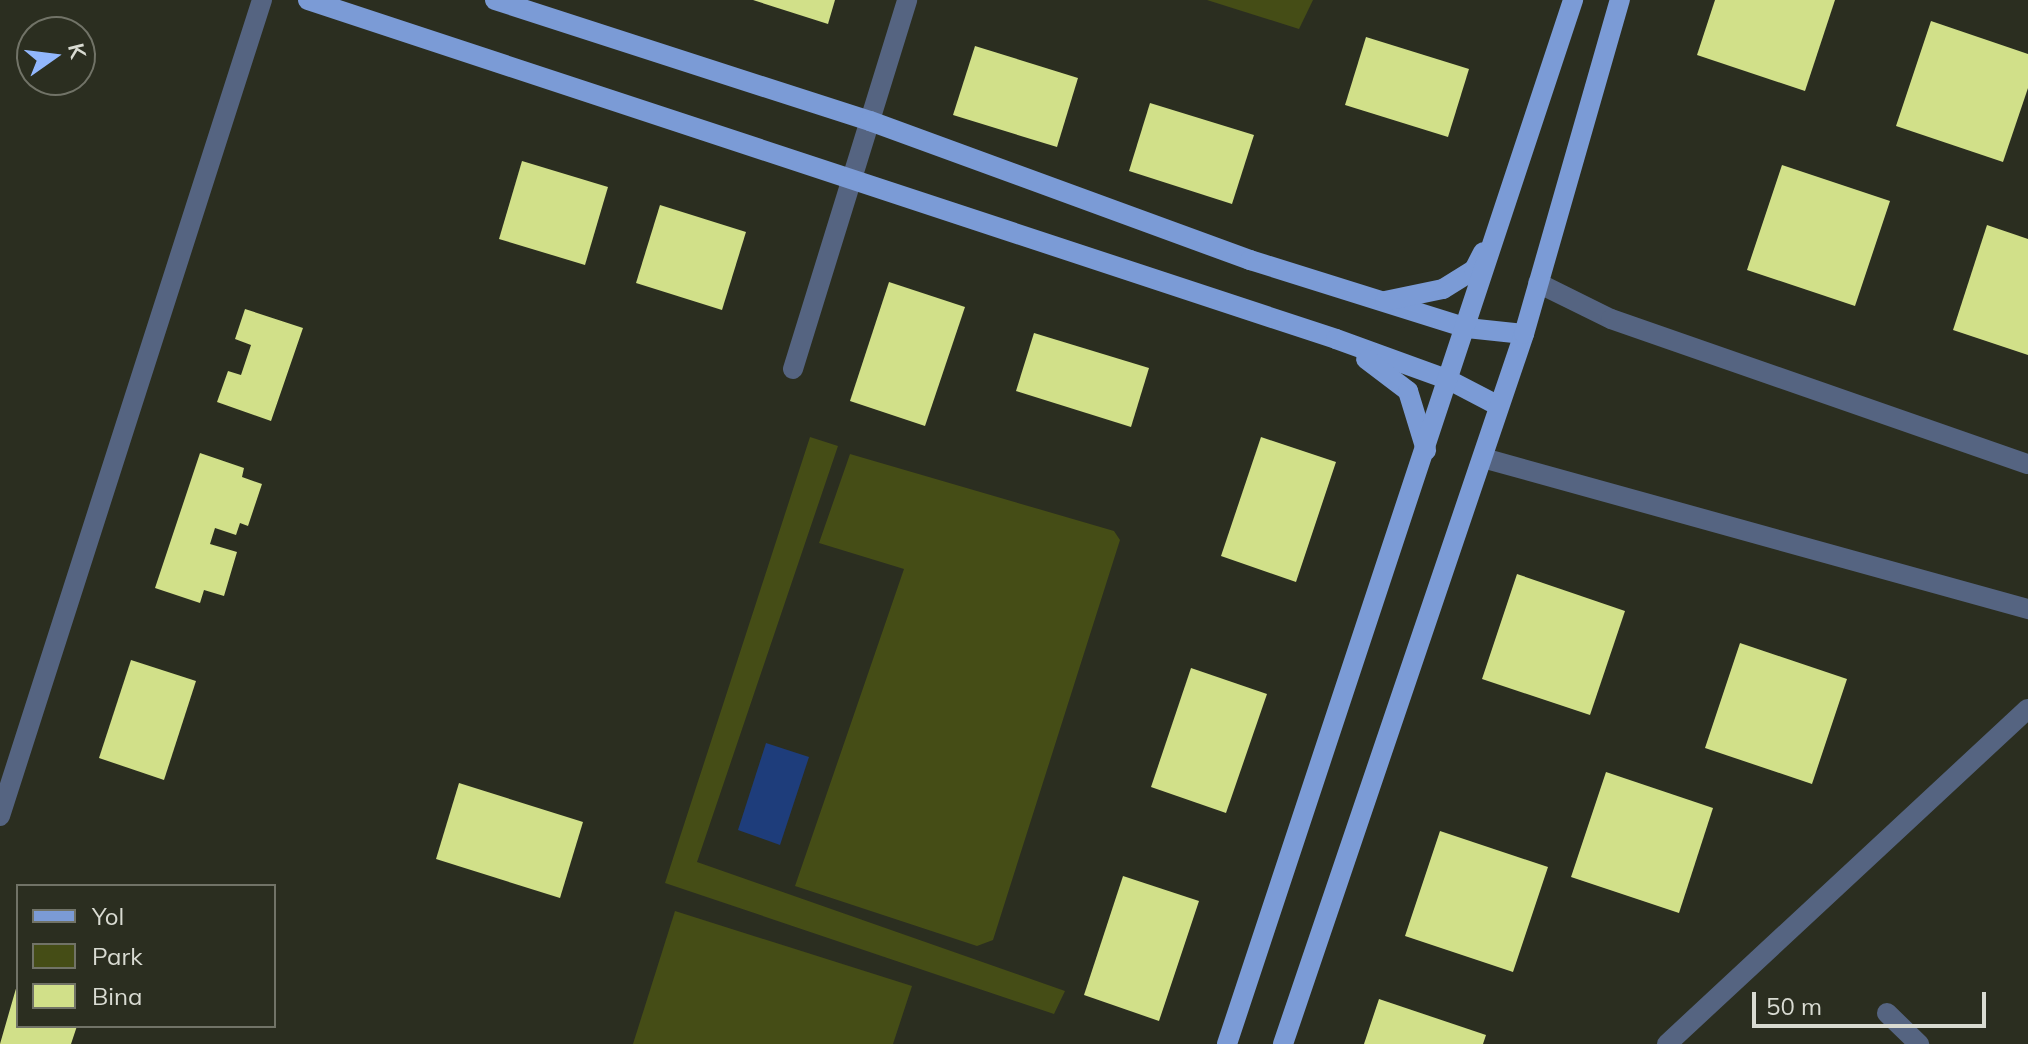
<!DOCTYPE html>
<html>
<head>
<meta charset="utf-8">
<style>
  body { margin:0 }
  #map { position:relative; width:2028px; height:1044px; overflow:hidden; background:#2b2e20; font-family:Mulish,sans-serif }
  div>[style] { position:absolute }
  .green>* { inset:0; background:#454d16 }
  .water>* { inset:0; background:#1e3d7b }
  .building>* { inset:0; background:#d1e089 }
  .minor>* { height:20px; margin:-10px; padding:0 10px; transform-origin:10px; border-radius:10px; background:#556481 }
  .major>* { height:20px; margin:-10px; padding:0 10px; transform-origin:10px; border-radius:10px; background:#7b9bd6 }
  span { translate:-50% -50%; white-space:nowrap; text-align:center; line-height:1.15; -webkit-text-stroke:8px #2b2e20; paint-order:stroke }
  .legend { position:absolute; left:16px; top:884px; width:260px; height:144px; box-sizing:border-box; background:#2b2e20; border:2px solid #717367; margin:0; padding:10px 14px; list-style:none; font-size:24px; color:#d9dbd2 }
  .legend li { display:flex; align-items:center; gap:16px; height:40px }
  .legend b { width:40px; border:2px solid #717367 }
  .north { position:absolute; left:16px; top:16px; width:80px; height:80px; box-sizing:border-box; background:#2b2e20; border:2px solid #717367; border-radius:50%; rotate:76deg; font-size:22px; font-weight:700; line-height:32px; text-align:center; color:#d9dbd2 }
  .north::after { content:''; display:block; margin:auto; width:28px; height:36px; background:#92b7fd; clip-path:polygon(50% 0,100% 100%,50% 72%,0 100%) }
  .scale { position:absolute; left:1752px; top:992px; width:234px; height:36px; box-sizing:border-box; border:4px solid #d9dbd2; border-top:0; padding-left:10px; font-size:24px; line-height:28px; white-space:nowrap; color:#d9dbd2; -webkit-text-stroke:6px #2b2e20; paint-order:stroke }
</style>
</head>
<body>
<div id="map">
  <div class="green">
    <div style="clip-path:polygon(1207px 0,1313px 0,1299px 29px)"></div>
    <div style="clip-path:polygon(810px 437px,838px 446px,697px 862px,1065px 991px,1054px 1014px,665px 883px)"></div>
    <div style="clip-path:polygon(850px 454px,1114px 531px,1120px 540px,993px 940px,977px 946px,795px 886px,904px 569px,819px 543px)"></div>
    <div style="clip-path:polygon(675px 911px,912px 986px,893px 1044px,633px 1044px)"></div>
  </div>
  <div class="water">
    <div style="clip-path:polygon(766px 743px,809px 757px,780px 845px,738px 830px)"></div>
  </div>
  <div class="building">
    <div style="clip-path:polygon(753px 0,835px 0,828px 24px)"></div>
    <div style="clip-path:polygon(1715px 0,1835px 0,1805px 91px,1697px 55px)"></div>
    <div style="clip-path:polygon(1931px 21px,2028px 54px,2028px 88px,2003px 162px,1896px 126px)"></div>
    <div style="clip-path:polygon(1366px 37px,1469px 69px,1448px 137px,1345px 105px)"></div>
    <div style="clip-path:polygon(975px 46px,1078px 78px,1057px 147px,953px 115px)"></div>
    <div style="clip-path:polygon(1150px 103px,1254px 135px,1232px 204px,1129px 171px)"></div>
    <div style="clip-path:polygon(522px 161px,608px 187px,585px 265px,499px 239px)"></div>
    <div style="clip-path:polygon(1782px 165px,1890px 201px,1855px 306px,1747px 270px)"></div>
    <div style="clip-path:polygon(660px 205px,746px 232px,722px 310px,636px 283px)"></div>
    <div style="clip-path:polygon(1987px 225px,2028px 239px,2028px 355px,1953px 330px)"></div>
    <div style="clip-path:polygon(889px 282px,965px 307px,925px 426px,850px 401px)"></div>
    <div style="clip-path:polygon(245px 309px,303px 328px,271px 421px,217px 402px,228px 371px,241px 375px,251px 345px,235px 339px)"></div>
    <div style="clip-path:polygon(1034px 333px,1149px 368px,1131px 427px,1016px 391px)"></div>
    <div style="clip-path:polygon(1261px 437px,1336px 462px,1296px 582px,1221px 556px)"></div>
    <div style="clip-path:polygon(200px 453px,244px 468px,242px 477px,262px 484px,248px 526px,240px 523px,236px 535px,215px 528px,210px 544px,237px 552px,224px 596px,204px 590px,200px 603px,155px 588px)"></div>
    <div style="clip-path:polygon(1517px 574px,1625px 611px,1590px 715px,1482px 679px)"></div>
    <div style="clip-path:polygon(1740px 643px,1847px 679px,1812px 784px,1705px 748px)"></div>
    <div style="clip-path:polygon(131px 660px,196px 681px,164px 780px,99px 758px)"></div>
    <div style="clip-path:polygon(1191px 668px,1267px 694px,1226px 813px,1151px 787px)"></div>
    <div style="clip-path:polygon(1606px 772px,1713px 808px,1679px 913px,1571px 877px)"></div>
    <div style="clip-path:polygon(459px 783px,583px 822px,560px 898px,436px 859px)"></div>
    <div style="clip-path:polygon(1440px 831px,1548px 867px,1513px 972px,1405px 936px)"></div>
    <div style="clip-path:polygon(1123px 876px,1199px 901px,1159px 1021px,1084px 995px)"></div>
    <div style="clip-path:polygon(17px 985px,18px 1026px,77px 1026px,71px 1044px,0 1044px)"></div>
    <div style="clip-path:polygon(1379px 999px,1486px 1035px,1483px 1044px,1364px 1044px)"></div>
  </div>
  <div class="minor">
    <div style="left:1538px;top:283px;width:81px;rotate:26.3deg"></div>
    <div style="left:1611px;top:319px;width:441px;rotate:19.2deg"></div>
    <div style="left:793px;top:369px;width:386px;rotate:-72.8deg"></div>
    <div style="left:1483px;top:458px;width:566px;rotate:15.49deg"></div>
    <div style="left:0;top:816px;width:857px;rotate:-72.2deg"></div>
    <div style="left:1887px;top:1013px;width:45px;rotate:44.1deg"></div>
    <div style="left:1667px;top:1044px;width:492px;rotate:-42.9deg"></div>
  </div>
  <div class="major">
    <div style="left:308px;top:0;width:1082px;rotate:18.25deg"></div>
    <div style="left:1336px;top:339px;width:120px;rotate:19.9deg"></div>
    <div style="left:1449px;top:380px;width:56px;rotate:27.5deg"></div>
    <div style="left:495px;top:0;width:394px;rotate:17.9deg"></div>
    <div style="left:870px;top:121px;width:405px;rotate:20.1deg"></div>
    <div style="left:1250px;top:260px;width:227px;rotate:17.4deg"></div>
    <div style="left:1467px;top:328px;width:57px;rotate:6deg"></div>
    <div style="left:1385px;top:301px;width:59px;rotate:-11.7deg"></div>
    <div style="left:1443px;top:289px;width:36px;rotate:-32deg"></div>
    <div style="left:1474px;top:270px;width:20px;rotate:-63deg"></div>
    <div style="left:1366px;top:359px;width:53px;rotate:37.3deg"></div>
    <div style="left:1408px;top:391px;width:62px;rotate:73deg"></div>
    <div style="left:1227px;top:1044px;width:1100px;rotate:-71.66deg"></div>
    <div style="left:1283px;top:1044px;width:750px;rotate:-71.25deg"></div>
    <div style="left:1524px;top:334px;width:348px;rotate:-74deg"></div>
  </div>
  <ul class="legend">
  <li><b style="height:10px;background:#7b9bd6"></b>Yol</li>
  <li><b style="height:22px;background:#454d16"></b>Park</li>
  <li><b style="height:22px;background:#d1e089"></b>Bina</li>
  </ul>
  <div class="north">K</div>
  <div class="scale">50 m</div>
</div>
</body>
</html>
